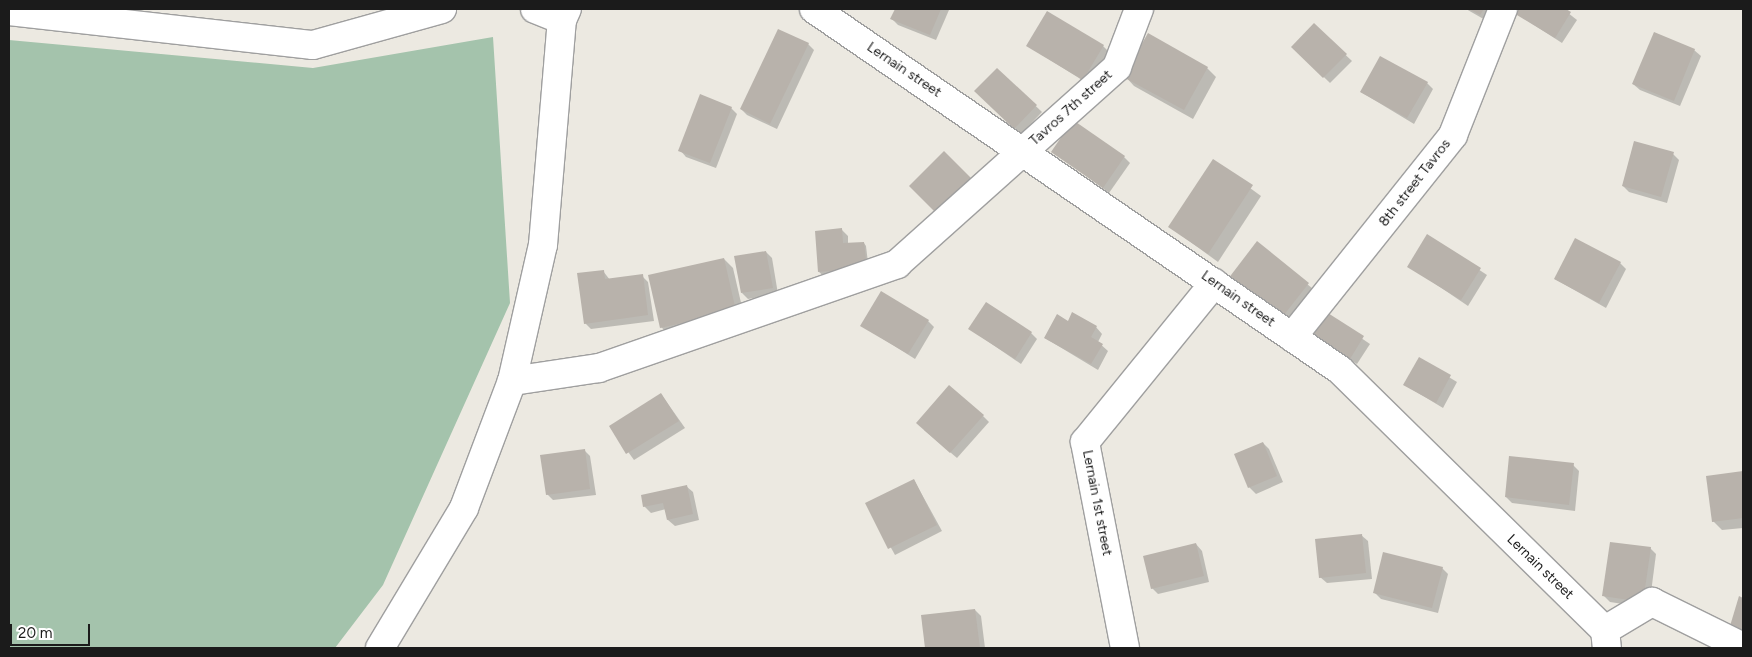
<!DOCTYPE html>
<html>
<head>
<meta charset="utf-8">
<style>
  body { margin:0 }
  #map { position:relative; width:1752px; height:657px; overflow:hidden; background:#ece9e1; font-family:Figtree,sans-serif }
  div>[style] { position:absolute }
  .cemetery>* { inset:0; background:#a4c3ac }
  .shadow>* { inset:0; background:#0003 }
  .building>* { inset:0; background:#b8b2ab }
  .roads { filter:drop-shadow(1px 0 #9f9f9f) drop-shadow(-1px 0 #9f9f9f) drop-shadow(0 1px #9f9f9f) drop-shadow(0 -1px #9f9f9f) }
  .minor>* { height:28px; margin:-14px; padding:0 14px; transform-origin:14px; border-radius:14px; background:#fff }
  span { translate:-50% -50%; white-space:nowrap; text-align:center; line-height:1.15; -webkit-text-stroke:5px #fff; paint-order:stroke }
  .street-label { font-size:14px; color:#1b1b1b }
  .frame { position:absolute; inset:0; border:10px solid #1b1b1b; pointer-events:none }
  .scale { position:absolute; left:10px; top:624px; width:80px; height:22px; box-sizing:border-box; border:2px solid #1b1b1b; border-top:0; padding-left:6px; font-size:15px; line-height:18px; white-space:nowrap; color:#1b1b1b; -webkit-text-stroke:4px #fff; paint-order:stroke }
</style>
</head>
<body>
<div id="map">
  <div class="cemetery">
    <div style="clip-path:polygon(493px 37px,510px 303px,383px 585px,335px 648px,9px 648px,9px 40px,313px 68px)"></div>
  </div>
  <div class="shadow">
    <div style="clip-path:polygon(896px 9px,948px 9px,949px 10px,936px 40px,898px 25px,892px 19px)"></div>
    <div style="clip-path:polygon(1466px 9px,1494px 9px,1487px 21px)"></div>
    <div style="clip-path:polygon(1509px 9px,1563px 9px,1577px 20px,1562px 43px)"></div>
    <div style="clip-path:polygon(1314px 25px,1352px 61px,1330px 83px,1293px 47px)"></div>
    <div style="clip-path:polygon(808px 44px,814px 50px,777px 129px,747px 115px,741px 109px)"></div>
    <div style="clip-path:polygon(1028px 46px,1103px 46px,1109px 52px,1090px 85px)"></div>
    <div style="clip-path:polygon(1694px 50px,1701px 56px,1680px 106px,1640px 90px,1633px 84px)"></div>
    <div style="clip-path:polygon(1207px 68px,1216px 77px,1193px 119px,1134px 86px,1125px 76px)"></div>
    <div style="clip-path:polygon(997px 69px,1042px 112px,1021px 134px,976px 91px)"></div>
    <div style="clip-path:polygon(1427px 83px,1433px 89px,1414px 124px,1361px 92px)"></div>
    <div style="clip-path:polygon(731px 108px,737px 114px,716px 168px,686px 157px,680px 150px)"></div>
    <div style="clip-path:polygon(1053px 151px,1124px 157px,1130px 163px,1109px 193px)"></div>
    <div style="clip-path:polygon(1673px 154px,1679px 160px,1667px 203px,1629px 192px,1623px 186px)"></div>
    <div style="clip-path:polygon(1213px 161px,1261px 196px,1218px 262px,1170px 227px)"></div>
    <div style="clip-path:polygon(842px 230px,848px 236px,848px 245px,864px 243px,866px 246px,869px 271px,826px 278px,819px 272px)"></div>
    <div style="clip-path:polygon(1428px 236px,1487px 275px,1468px 306px,1409px 266px)"></div>
    <div style="clip-path:polygon(1257px 243px,1318px 293px,1290px 328px,1238px 288px)"></div>
    <div style="clip-path:polygon(766px 252px,772px 258px,778px 294px,748px 299px,742px 293px)"></div>
    <div style="clip-path:polygon(724px 259px,733px 268px,745px 320px,671px 336px,661px 327px)"></div>
    <div style="clip-path:polygon(1620px 263px,1626px 269px,1606px 308px,1555px 279px)"></div>
    <div style="clip-path:polygon(603px 271px,610px 280px,642px 276px,648px 282px,654px 321px,591px 329px,585px 323px)"></div>
    <div style="clip-path:polygon(1320px 310px,1370px 344px,1357px 364px,1314px 337px)"></div>
    <div style="clip-path:polygon(928px 321px,934px 327px,915px 359px,861px 325px)"></div>
    <div style="clip-path:polygon(1068px 322px,1096px 327px,1102px 334px,1098px 342px,1108px 351px,1098px 370px,1045px 338px)"></div>
    <div style="clip-path:polygon(970px 329px,1031px 333px,1037px 339px,1021px 364px)"></div>
    <div style="clip-path:polygon(1419px 359px,1457px 382px,1443px 408px,1405px 385px)"></div>
    <div style="clip-path:polygon(661px 394px,685px 428px,634px 460px,610px 427px)"></div>
    <div style="clip-path:polygon(983px 416px,989px 422px,957px 458px,924px 430px)"></div>
    <div style="clip-path:polygon(1263px 443px,1269px 449px,1283px 482px,1256px 494px,1249px 487px)"></div>
    <div style="clip-path:polygon(584px 450px,590px 456px,596px 495px,553px 500px,547px 494px)"></div>
    <div style="clip-path:polygon(1573px 465px,1579px 471px,1575px 511px,1512px 503px,1506px 497px)"></div>
    <div style="clip-path:polygon(1743px 473px,1743px 528px,1722px 530px,1713px 521px,1707px 477px)"></div>
    <div style="clip-path:polygon(914px 480px,942px 531px,895px 555px,867px 504px)"></div>
    <div style="clip-path:polygon(686px 486px,693px 492px,699px 520px,675px 526px,668px 520px,666px 509px,651px 513px,644px 506px)"></div>
    <div style="clip-path:polygon(1361px 535px,1368px 541px,1372px 579px,1327px 583px,1320px 577px)"></div>
    <div style="clip-path:polygon(1196px 544px,1202px 551px,1209px 582px,1158px 594px,1152px 588px)"></div>
    <div style="clip-path:polygon(1650px 548px,1656px 554px,1649px 608px,1610px 602px,1604px 596px)"></div>
    <div style="clip-path:polygon(1442px 568px,1448px 574px,1438px 613px,1381px 599px,1375px 593px)"></div>
    <div style="clip-path:polygon(975px 610px,981px 616px,985px 648px,926px 648px,922px 616px)"></div>
  </div>
  <div class="building">
    <div style="clip-path:polygon(895px 9px,941px 9px,930px 35px,890px 19px)"></div>
    <div style="clip-path:polygon(1469px 9px,1484px 9px,1480px 15px)"></div>
    <div style="clip-path:polygon(1507px 9px,1566px 9px,1571px 12px,1555px 38px)"></div>
    <div style="clip-path:polygon(1047px 11px,1104px 45px,1083px 80px,1026px 46px)"></div>
    <div style="clip-path:polygon(1314px 23px,1347px 54px,1323px 78px,1291px 47px)"></div>
    <div style="clip-path:polygon(778px 29px,809px 43px,770px 124px,740px 109px)"></div>
    <div style="clip-path:polygon(1654px 32px,1695px 49px,1674px 101px,1632px 84px)"></div>
    <div style="clip-path:polygon(1148px 33px,1208px 67px,1184px 110px,1123px 77px)"></div>
    <div style="clip-path:polygon(1380px 56px,1428px 82px,1407px 118px,1360px 92px)"></div>
    <div style="clip-path:polygon(997px 68px,1037px 105px,1014px 129px,974px 91px)"></div>
    <div style="clip-path:polygon(700px 94px,732px 107px,710px 163px,678px 151px)"></div>
    <div style="clip-path:polygon(1073px 120px,1125px 156px,1103px 188px,1051px 152px)"></div>
    <div style="clip-path:polygon(1634px 141px,1674px 152px,1661px 197px,1622px 186px)"></div>
    <div style="clip-path:polygon(944px 151px,972px 179px,937px 214px,909px 186px)"></div>
    <div style="clip-path:polygon(1213px 159px,1253px 185px,1208px 254px,1168px 227px)"></div>
    <div style="clip-path:polygon(842px 228px,843px 243px,864px 242px,867px 268px,818px 272px,815px 231px)"></div>
    <div style="clip-path:polygon(1427px 234px,1481px 268px,1461px 300px,1407px 267px)"></div>
    <div style="clip-path:polygon(1575px 238px,1621px 262px,1599px 303px,1554px 279px)"></div>
    <div style="clip-path:polygon(1257px 241px,1309px 283px,1280px 320px,1228px 279px)"></div>
    <div style="clip-path:polygon(766px 251px,773px 288px,741px 293px,734px 256px)"></div>
    <div style="clip-path:polygon(724px 258px,736px 311px,660px 328px,648px 275px)"></div>
    <div style="clip-path:polygon(604px 270px,605px 279px,643px 274px,648px 315px,584px 324px,577px 273px)"></div>
    <div style="clip-path:polygon(881px 291px,929px 320px,908px 354px,860px 326px)"></div>
    <div style="clip-path:polygon(986px 302px,1032px 332px,1015px 359px,968px 329px)"></div>
    <div style="clip-path:polygon(1320px 308px,1364px 336px,1350px 359px,1306px 331px)"></div>
    <div style="clip-path:polygon(1072px 312px,1097px 326px,1091px 337px,1103px 344px,1091px 364px,1044px 338px,1057px 314px,1068px 321px)"></div>
    <div style="clip-path:polygon(1419px 357px,1451px 375px,1436px 403px,1403px 385px)"></div>
    <div style="clip-path:polygon(949px 385px,984px 415px,950px 453px,916px 423px)"></div>
    <div style="clip-path:polygon(661px 393px,679px 421px,626px 454px,609px 426px)"></div>
    <div style="clip-path:polygon(1263px 442px,1277px 476px,1248px 488px,1234px 454px)"></div>
    <div style="clip-path:polygon(585px 449px,590px 489px,546px 495px,540px 455px)"></div>
    <div style="clip-path:polygon(1509px 456px,1574px 463px,1569px 505px,1505px 497px)"></div>
    <div style="clip-path:polygon(1743px 471px,1743px 518px,1712px 522px,1706px 476px)"></div>
    <div style="clip-path:polygon(914px 479px,937px 525px,888px 549px,865px 503px)"></div>
    <div style="clip-path:polygon(687px 485px,693px 514px,667px 520px,663px 503px,643px 507px,641px 495px)"></div>
    <div style="clip-path:polygon(1362px 534px,1366px 573px,1319px 578px,1315px 539px)"></div>
    <div style="clip-path:polygon(1610px 542px,1651px 547px,1643px 602px,1602px 596px)"></div>
    <div style="clip-path:polygon(1196px 543px,1204px 576px,1151px 589px,1143px 556px)"></div>
    <div style="clip-path:polygon(1383px 552px,1443px 567px,1432px 608px,1373px 593px)"></div>
    <div style="clip-path:polygon(1739px 596px,1743px 598px,1743px 641px,1727px 636px)"></div>
    <div style="clip-path:polygon(975px 609px,980px 648px,925px 648px,921px 615px)"></div>
  </div>
  <div class="roads">
    <div class="minor">
      <div style="left:535px;top:9px;width:29px;rotate:22deg"></div>
      <div style="left:814px;top:9px;width:638px;rotate:34.46deg"></div>
      <div style="left:1340px;top:370px;width:371px;rotate:44.5deg"></div>
      <div style="left:1605px;top:630px;width:18px;rotate:84deg"></div>
      <div style="left:9px;top:11px;width:306px;rotate:6.4deg"></div>
      <div style="left:313px;top:45px;width:134px;rotate:-15.6deg"></div>
      <div style="left:1292px;top:337px;width:258px;rotate:-51.4deg"></div>
      <div style="left:1453px;top:135px;width:136px;rotate:-68.4deg"></div>
      <div style="left:512px;top:381px;width:88px;rotate:-8.5deg"></div>
      <div style="left:599px;top:368px;width:316px;rotate:-19.2deg"></div>
      <div style="left:897px;top:264px;width:295px;rotate:-41.8deg"></div>
      <div style="left:1117px;top:67px;width:62px;rotate:-69.2deg"></div>
      <div style="left:1605px;top:630px;width:55px;rotate:-30.8deg"></div>
      <div style="left:1652px;top:602px;width:102px;rotate:26.3deg"></div>
      <div style="left:380px;top:648px;width:163px;rotate:-59deg"></div>
      <div style="left:464px;top:508px;width:136px;rotate:-69.3deg"></div>
      <div style="left:512px;top:381px;width:139px;rotate:-77.2deg"></div>
      <div style="left:543px;top:245px;width:226px;rotate:-85.2deg"></div>
      <div style="left:562px;top:20px;width:12px;rotate:-66deg"></div>
      <div style="left:1125px;top:648px;width:210px;rotate:-101deg"></div>
      <div style="left:1085px;top:442px;width:205px;rotate:-50.9deg"></div>
    </div>
  </div>
  <div class="street-label">
    <span style="left:904px;top:70px;rotate:34deg">Lernain street</span>
    <span style="left:1071px;top:108px;rotate:-42deg">Tavros 7th street</span>
    <span style="left:1415px;top:183px;rotate:-52deg">8th street Tavros</span>
    <span style="left:1238px;top:299px;rotate:35deg">Lernain street</span>
    <span style="left:1097px;top:503px;rotate:79deg">Lernain 1st street</span>
    <span style="left:1540px;top:567px;rotate:44deg">Lernain street</span>
  </div>
  <div class="frame"></div>
  <div class="scale">20 m</div>
</div>
</body>
</html>
